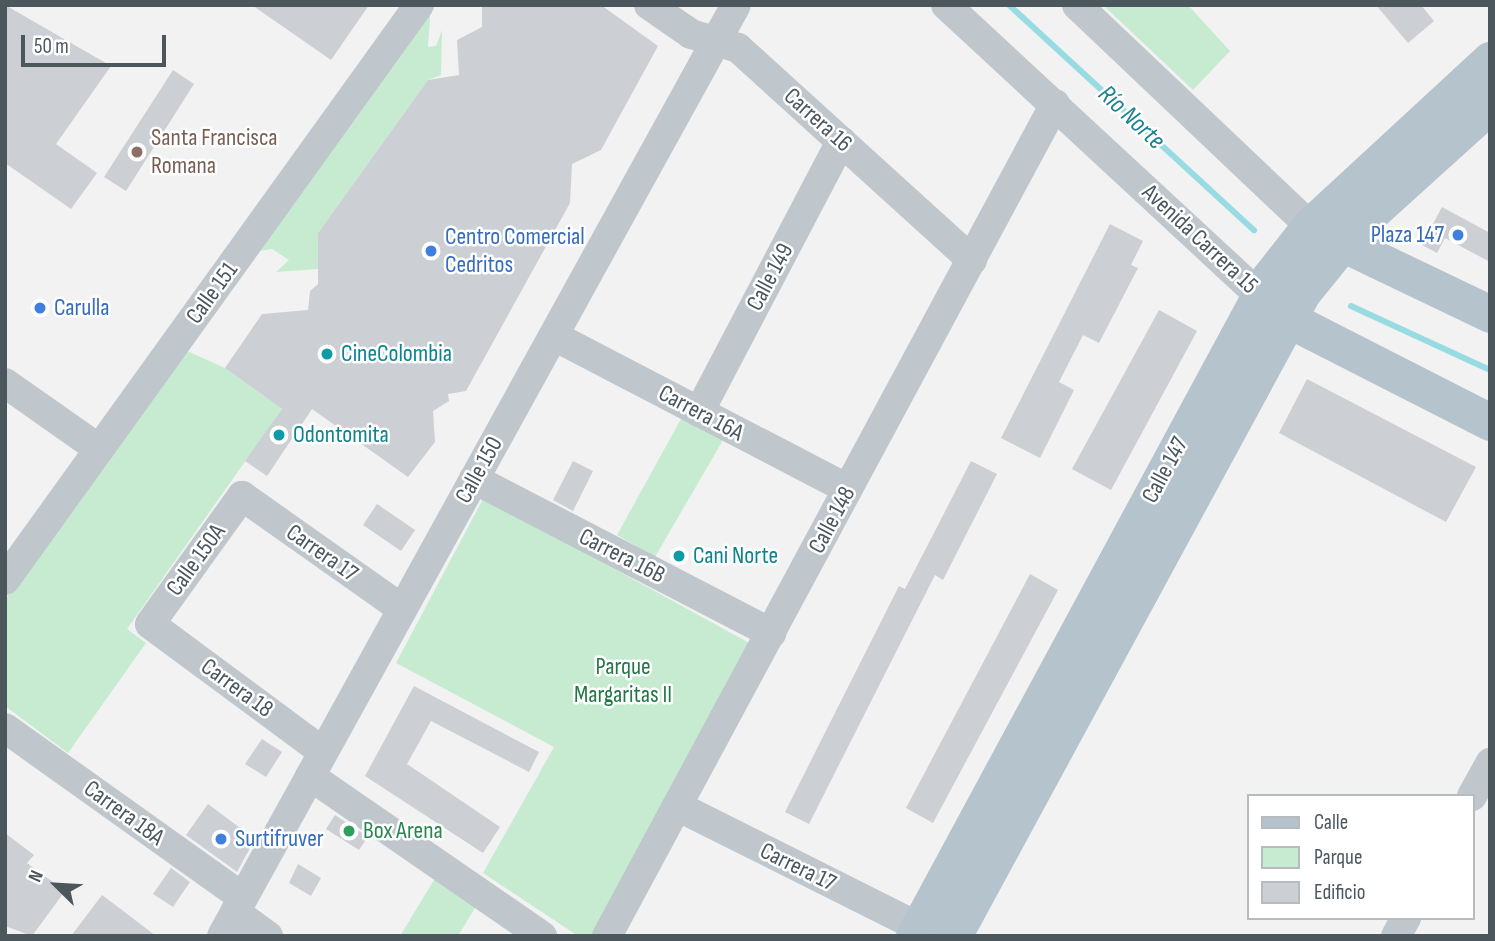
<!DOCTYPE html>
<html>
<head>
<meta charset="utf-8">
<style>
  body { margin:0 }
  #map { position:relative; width:1495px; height:941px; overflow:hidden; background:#f3f2f2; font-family:"Sofia Sans Condensed",sans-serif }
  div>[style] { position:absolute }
  .green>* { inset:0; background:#c6ebd1 }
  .stream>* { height:6px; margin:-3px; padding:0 3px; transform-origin:3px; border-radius:3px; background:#98dbe3 }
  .building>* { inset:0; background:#cccfd3 }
  .minor>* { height:30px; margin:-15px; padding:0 15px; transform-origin:15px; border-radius:15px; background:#bfc7cc }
  .major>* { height:37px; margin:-18.5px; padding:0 18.5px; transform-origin:18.5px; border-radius:18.5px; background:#b5c3cd }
  .dots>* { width:19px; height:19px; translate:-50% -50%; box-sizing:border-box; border:4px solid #fff; border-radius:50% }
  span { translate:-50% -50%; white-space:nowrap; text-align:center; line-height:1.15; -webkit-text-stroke:5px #fff; paint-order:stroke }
  .street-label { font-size:24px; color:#4b565d }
  .education-label { font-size:24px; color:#785e54 }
  .left { translate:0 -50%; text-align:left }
  .shop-label { font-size:24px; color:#366cbe }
  .right { translate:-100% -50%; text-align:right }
  .culture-label { font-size:24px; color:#0d838f }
  .park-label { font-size:24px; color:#237745 }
  .leisure-label { font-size:24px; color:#27864d }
  .water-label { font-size:26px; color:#1c8290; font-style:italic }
  .frame { position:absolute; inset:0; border:7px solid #4b565d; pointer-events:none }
  .legend { position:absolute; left:1247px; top:794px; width:228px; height:126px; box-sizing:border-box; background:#fff; border:2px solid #b7bbbe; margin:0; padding:9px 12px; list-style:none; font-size:21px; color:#4b565d }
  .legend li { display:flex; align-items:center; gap:14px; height:35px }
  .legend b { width:35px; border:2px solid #b7bbbe }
  .north { position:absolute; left:21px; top:850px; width:70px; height:70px; -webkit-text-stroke:5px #fff; paint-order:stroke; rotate:294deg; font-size:19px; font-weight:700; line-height:28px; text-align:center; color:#4b565d }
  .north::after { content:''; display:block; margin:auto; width:24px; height:32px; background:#4b565d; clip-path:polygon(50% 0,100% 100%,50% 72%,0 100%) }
  .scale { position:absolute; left:21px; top:35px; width:145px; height:32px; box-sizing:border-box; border:4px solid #4b565d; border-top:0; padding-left:9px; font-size:21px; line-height:24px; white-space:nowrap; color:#4b565d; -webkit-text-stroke:5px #fff; paint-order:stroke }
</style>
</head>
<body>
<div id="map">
  <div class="green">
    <div style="clip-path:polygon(431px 5px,428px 47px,436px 46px,442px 30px,441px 75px,428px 80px,318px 233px,318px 269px,276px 272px,289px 260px,272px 249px,253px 252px)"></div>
    <div style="clip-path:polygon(1103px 5px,1188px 5px,1230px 51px,1193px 90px)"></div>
    <div style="clip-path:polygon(185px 350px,225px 368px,282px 409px,127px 629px,146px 643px,68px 753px,5px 706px,5px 600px)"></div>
    <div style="clip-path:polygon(682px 417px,723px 440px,655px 557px,617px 535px)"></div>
    <div style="clip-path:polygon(484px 497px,751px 644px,593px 936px,578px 936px,483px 873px,554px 747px,396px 663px)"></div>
    <div style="clip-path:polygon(437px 875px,478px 903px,458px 936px,400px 936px)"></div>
  </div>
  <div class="stream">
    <div style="left:1009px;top:5px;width:333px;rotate:42.6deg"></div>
    <div style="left:1351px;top:306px;width:153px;rotate:24.7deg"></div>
  </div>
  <div class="building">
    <div style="clip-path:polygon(5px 5px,111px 66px,56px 144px,97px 173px,71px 209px,5px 163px)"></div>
    <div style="clip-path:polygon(252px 5px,369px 5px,331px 60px)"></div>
    <div style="clip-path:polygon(482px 5px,601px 5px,658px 46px,601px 150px,572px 164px,570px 203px,466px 391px,448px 394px,449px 401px,433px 411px,435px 442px,408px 477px,312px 409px,267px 476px,245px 461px,282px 409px,225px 368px,262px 314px,308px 310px,310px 291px,318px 284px,318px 233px,428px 80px,459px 75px,457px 40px,482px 27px)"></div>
    <div style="clip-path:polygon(1376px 5px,1421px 5px,1434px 21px,1408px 43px)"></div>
    <div style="clip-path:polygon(173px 70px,194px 84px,126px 191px,104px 177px)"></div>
    <div style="clip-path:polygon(1442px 207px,1490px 233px,1490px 262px,1445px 238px,1437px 253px,1422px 245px)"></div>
    <div style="clip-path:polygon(1110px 224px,1143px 241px,1131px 265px,1138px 268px,1099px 343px,1083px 335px,1059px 382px,1074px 390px,1040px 458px,1001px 438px)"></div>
    <div style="clip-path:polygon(1159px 310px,1197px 331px,1111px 490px,1072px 469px)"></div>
    <div style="clip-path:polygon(1307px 379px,1476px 467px,1446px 522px,1279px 433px)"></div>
    <div style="clip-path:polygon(573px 461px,593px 471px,573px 511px,553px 500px)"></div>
    <div style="clip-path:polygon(971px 461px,997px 474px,943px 580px,935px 575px,809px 824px,785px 812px,899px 586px,905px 589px)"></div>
    <div style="clip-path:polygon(377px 504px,415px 530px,401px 551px,363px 525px)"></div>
    <div style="clip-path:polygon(1030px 574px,1058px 590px,933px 823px,906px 808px)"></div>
    <div style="clip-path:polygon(414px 686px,539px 752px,529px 772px,431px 721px,407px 764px,500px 827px,483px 853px,365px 776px)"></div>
    <div style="clip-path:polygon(262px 739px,282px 752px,266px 777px,245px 764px)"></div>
    <div style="clip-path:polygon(208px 804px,255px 839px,237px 872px,186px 835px)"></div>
    <div style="clip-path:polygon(335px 815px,368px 837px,359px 850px,326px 829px)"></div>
    <div style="clip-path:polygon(5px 833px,34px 855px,27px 863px,65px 891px,32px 936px,5px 926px)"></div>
    <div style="clip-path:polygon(298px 864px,321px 878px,311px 896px,289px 883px)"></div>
    <div style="clip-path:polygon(171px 868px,190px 882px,173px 907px,153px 894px)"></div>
    <div style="clip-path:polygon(102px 895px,118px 907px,156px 936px,71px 936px)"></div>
  </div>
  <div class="minor">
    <div style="left:649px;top:5px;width:51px;rotate:34.6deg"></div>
    <div style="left:691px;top:34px;width:49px;rotate:16.6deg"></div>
    <div style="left:738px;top:48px;width:316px;rotate:42.2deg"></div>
    <div style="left:946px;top:5px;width:427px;rotate:42.8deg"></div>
    <div style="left:1077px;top:5px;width:321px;rotate:43.5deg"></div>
    <div style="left:554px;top:336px;width:331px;rotate:27.5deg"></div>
    <div style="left:5px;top:383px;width:115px;rotate:35.1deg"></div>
    <div style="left:699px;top:412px;width:306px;rotate:-62.3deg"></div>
    <div style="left:474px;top:479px;width:335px;rotate:27.4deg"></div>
    <div style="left:5px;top:580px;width:709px;rotate:-54.25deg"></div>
    <div style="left:5px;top:728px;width:292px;rotate:35.5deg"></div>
    <div style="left:323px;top:752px;width:215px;rotate:-143.5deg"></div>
    <div style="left:150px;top:624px;width:158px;rotate:-54.3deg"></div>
    <div style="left:242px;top:496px;width:196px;rotate:35.2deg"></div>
    <div style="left:310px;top:776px;width:282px;rotate:34.6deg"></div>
    <div style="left:1472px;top:796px;width:38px;rotate:-61deg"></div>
    <div style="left:677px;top:806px;width:271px;rotate:26.6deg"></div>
    <div style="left:235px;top:912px;width:41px;rotate:36deg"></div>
    <div style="left:222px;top:936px;width:1063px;rotate:-61.1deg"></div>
    <div style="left:607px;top:936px;width:945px;rotate:-61.7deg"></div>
    <div style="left:1396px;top:936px;width:21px;rotate:-61deg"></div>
  </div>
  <div class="major">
    <div style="left:1319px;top:232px;width:190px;rotate:25.6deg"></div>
    <div style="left:1268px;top:302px;width:24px;rotate:42deg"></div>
    <div style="left:1286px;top:318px;width:229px;rotate:27deg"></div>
    <div style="left:914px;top:936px;width:749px;rotate:-61.62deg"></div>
    <div style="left:1270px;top:277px;width:65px;rotate:-51.9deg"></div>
    <div style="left:1310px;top:226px;width:245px;rotate:-42.7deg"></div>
    <div style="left:953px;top:936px;width:732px;rotate:-61.51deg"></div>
    <div style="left:1302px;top:293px;width:86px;rotate:-51.1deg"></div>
    <div style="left:1356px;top:226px;width:181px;rotate:-42.1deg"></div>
  </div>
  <div class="dots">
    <div style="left:137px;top:152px;background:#8d6e63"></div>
    <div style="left:1458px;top:235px;background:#3f7fe0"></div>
    <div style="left:431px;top:251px;background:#3f7fe0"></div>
    <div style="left:40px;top:308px;background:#3f7fe0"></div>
    <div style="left:327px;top:354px;background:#0f9aa8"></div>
    <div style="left:279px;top:435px;background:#0f9aa8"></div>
    <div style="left:679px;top:556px;background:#0f9aa8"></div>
    <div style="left:349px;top:831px;background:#2e9e5b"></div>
    <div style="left:221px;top:839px;background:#3f7fe0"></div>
  </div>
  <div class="street-label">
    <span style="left:818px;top:120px;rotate:42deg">Carrera 16</span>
    <span style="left:1200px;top:239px;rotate:43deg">Avenida Carrera 15</span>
    <span style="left:770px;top:277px;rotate:-62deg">Calle 149</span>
    <span style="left:212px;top:293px;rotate:-54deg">Calle 151</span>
    <span style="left:701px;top:413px;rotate:28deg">Carrera 16A</span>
    <span style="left:479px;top:470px;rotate:-61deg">Calle 150</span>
    <span style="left:1165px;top:470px;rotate:-62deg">Calle 147</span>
    <span style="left:832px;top:520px;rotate:-62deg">Calle 148</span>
    <span style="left:322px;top:553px;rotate:35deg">Carrera 17</span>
    <span style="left:622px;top:556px;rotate:27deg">Carrera 16B</span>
    <span style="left:196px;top:560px;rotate:-54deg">Calle 150A</span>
    <span style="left:237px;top:688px;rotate:36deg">Carrera 18</span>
    <span style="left:124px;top:813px;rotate:36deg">Carrera 18A</span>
    <span style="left:798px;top:867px;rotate:26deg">Carrera 17</span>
  </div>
  <div class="education-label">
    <span class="left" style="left:151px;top:152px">Santa Francisca<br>Romana</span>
  </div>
  <div class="shop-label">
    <span class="right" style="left:1444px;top:235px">Plaza 147</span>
    <span class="left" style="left:445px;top:251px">Centro Comercial<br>Cedritos</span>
    <span class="left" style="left:54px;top:308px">Carulla</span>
    <span class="left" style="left:235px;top:839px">Surtifruver</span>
  </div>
  <div class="culture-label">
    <span class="left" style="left:341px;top:354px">CineColombia</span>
    <span class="left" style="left:293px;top:435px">Odontomita</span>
    <span class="left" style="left:693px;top:556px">Cani Norte</span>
  </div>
  <div class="park-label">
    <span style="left:623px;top:681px">Parque<br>Margaritas II</span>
  </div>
  <div class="leisure-label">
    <span class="left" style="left:363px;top:831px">Box Arena</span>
  </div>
  <div class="water-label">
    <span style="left:1131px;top:118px;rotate:43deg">Río Norte</span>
  </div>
  <div class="frame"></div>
  <ul class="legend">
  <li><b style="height:9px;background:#b5c3cd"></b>Calle</li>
  <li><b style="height:19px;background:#c6ebd1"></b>Parque</li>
  <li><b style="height:19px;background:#cccfd3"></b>Edificio</li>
  </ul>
  <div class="north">N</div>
  <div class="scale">50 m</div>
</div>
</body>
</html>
